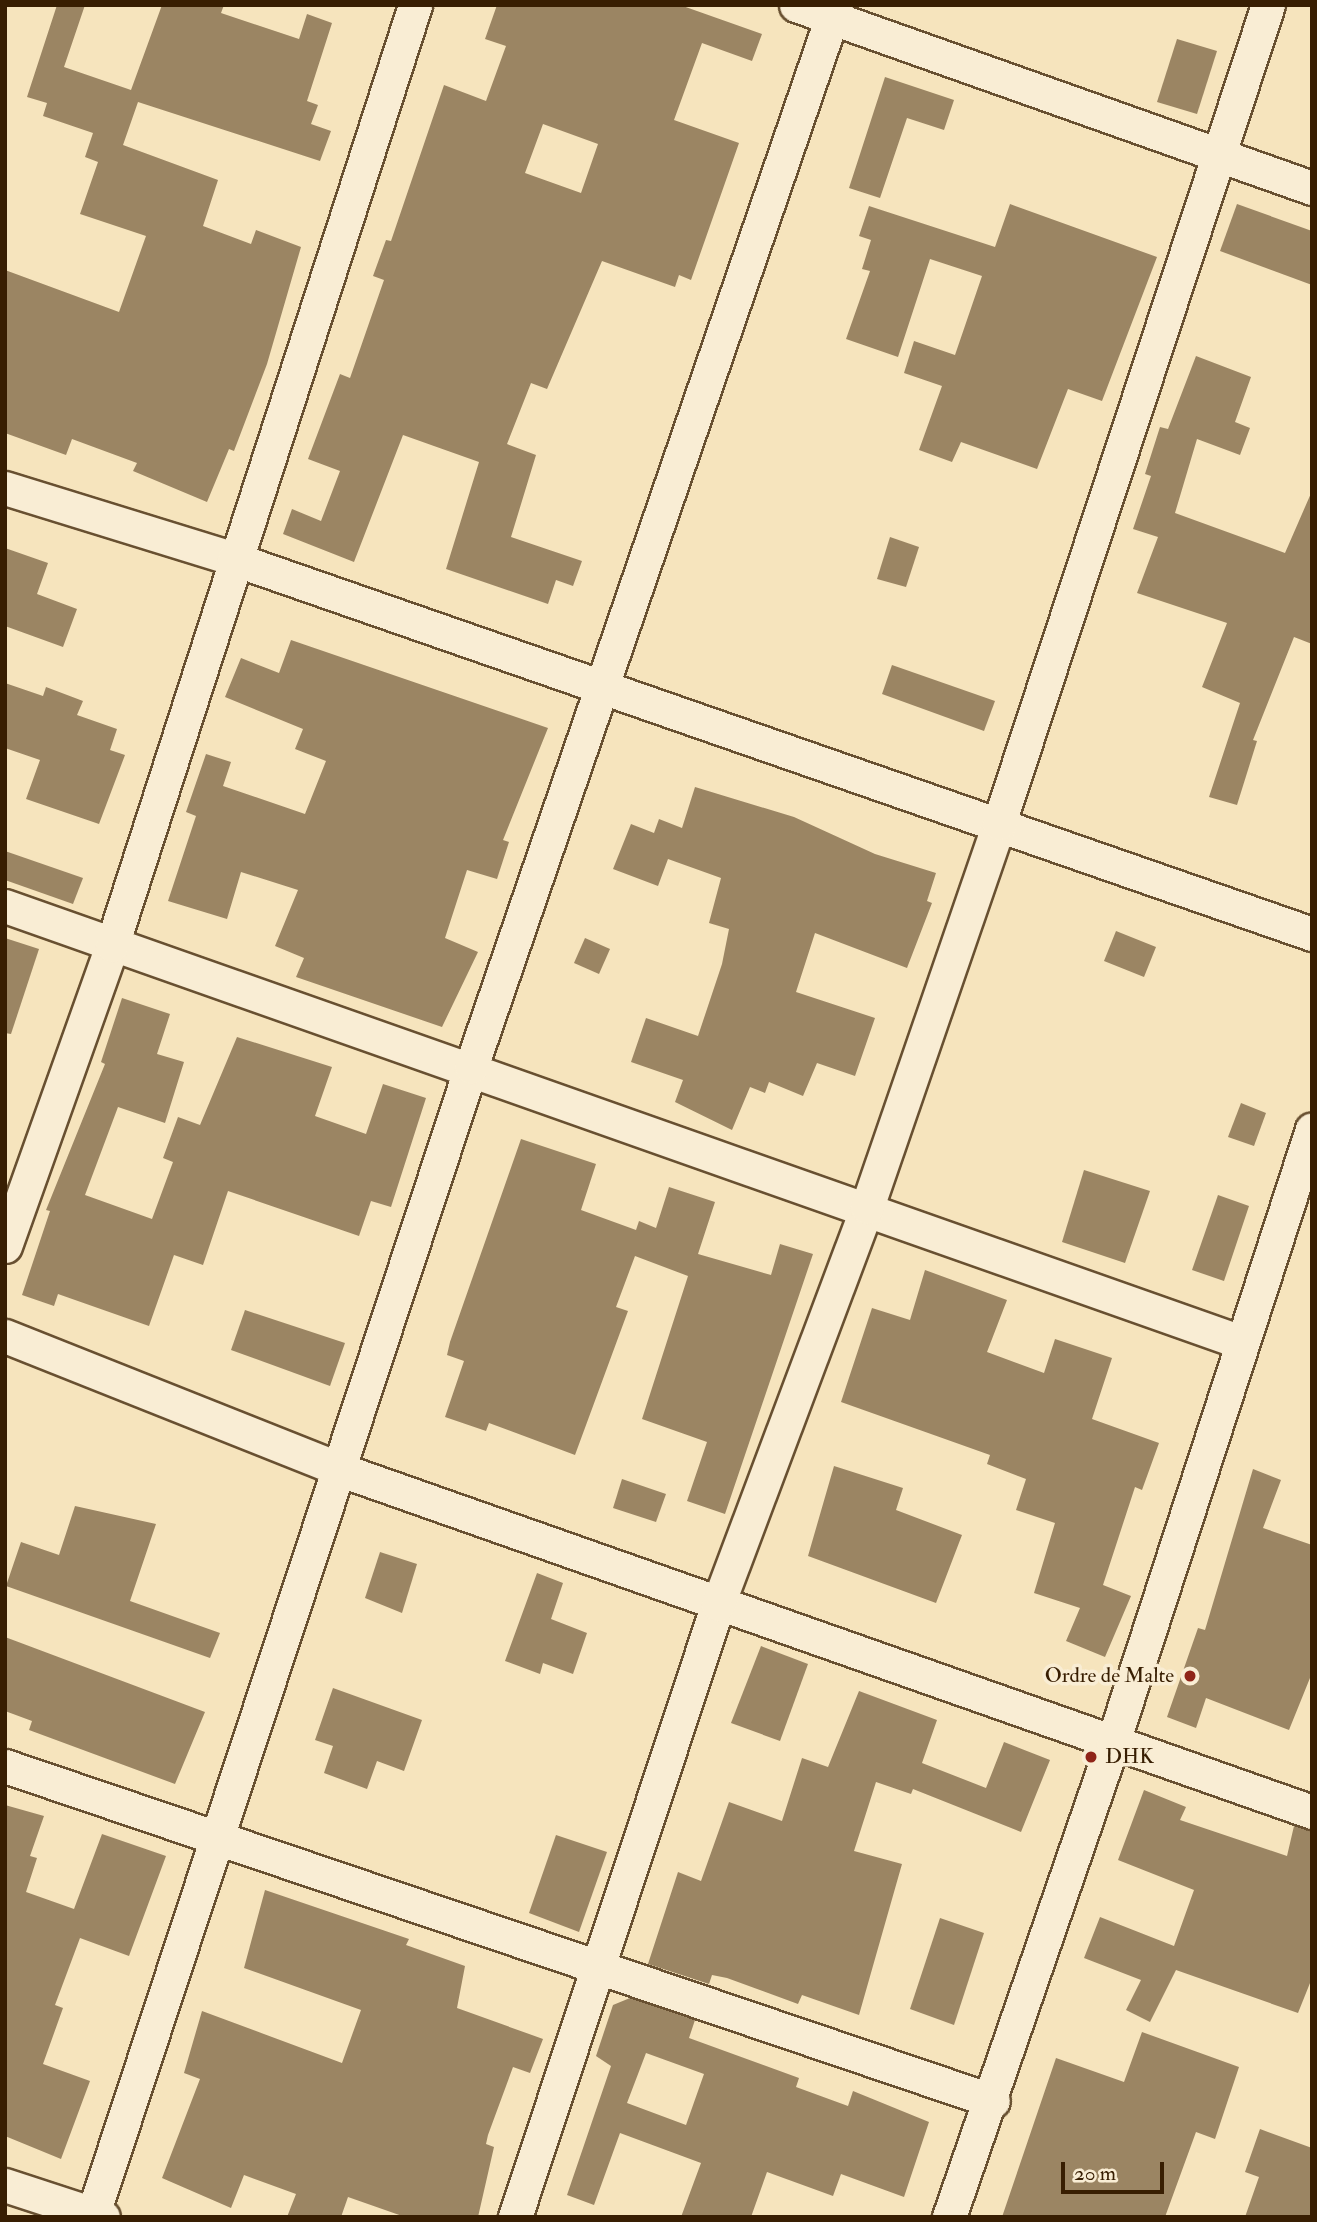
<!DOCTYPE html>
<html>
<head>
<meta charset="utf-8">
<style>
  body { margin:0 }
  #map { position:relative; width:1317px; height:2222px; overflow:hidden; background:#f6e4bd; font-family:"IM FELL Double Pica",serif }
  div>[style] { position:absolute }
  .building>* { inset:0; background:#9b8563 }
  .roads { filter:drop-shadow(2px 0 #685031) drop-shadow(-2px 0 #685031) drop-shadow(0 2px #685031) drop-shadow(0 -2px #685031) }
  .street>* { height:33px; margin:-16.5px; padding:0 16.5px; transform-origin:16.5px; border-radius:16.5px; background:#f9edd4 }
  .dots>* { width:19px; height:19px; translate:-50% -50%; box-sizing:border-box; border:4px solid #f9edd4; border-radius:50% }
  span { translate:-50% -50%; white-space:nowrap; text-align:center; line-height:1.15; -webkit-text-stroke:7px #f9edd4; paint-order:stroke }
  .poi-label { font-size:21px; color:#381e02 }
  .right { translate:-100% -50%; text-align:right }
  .left { translate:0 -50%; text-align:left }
  .frame { position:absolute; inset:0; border:7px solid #381e02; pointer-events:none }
  .scale { position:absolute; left:1061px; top:2162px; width:103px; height:32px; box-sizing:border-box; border:4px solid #381e02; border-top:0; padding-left:9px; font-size:21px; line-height:24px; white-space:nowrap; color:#381e02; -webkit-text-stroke:5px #f9edd4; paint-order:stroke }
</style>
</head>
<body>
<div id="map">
  <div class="building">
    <div style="clip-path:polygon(57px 5px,85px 5px,64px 67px,131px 90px,162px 5px,224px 5px,221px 13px,299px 39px,307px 14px,332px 23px,307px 101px,318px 105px,311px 124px,331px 131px,320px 161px,138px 102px,123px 145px,218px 180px,203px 226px,251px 244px,256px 230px,301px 247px,267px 364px,234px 451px,229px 449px,207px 502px,133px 471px,137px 463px,72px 439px,66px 455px,5px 433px,5px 270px,119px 312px,146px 236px,80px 214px,98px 162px,85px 157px,93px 133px,43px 116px,47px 103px,27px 97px)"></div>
    <div style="clip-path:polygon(evenodd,497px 5px,680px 5px,762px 34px,752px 61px,702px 43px,674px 120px,739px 143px,691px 280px,679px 275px,675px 287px,602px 261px,547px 389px,531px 383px,507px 444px,536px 455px,511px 537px,582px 561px,573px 586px,556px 580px,548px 604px,446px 569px,479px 462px,403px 435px,354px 562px,283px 534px,292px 509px,321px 521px,340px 471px,308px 459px,340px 374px,350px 378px,384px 280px,373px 276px,386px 240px,391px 241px,444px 85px,486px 101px,506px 46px,485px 39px,497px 5px,543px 124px,598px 144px,581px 193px,525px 173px,543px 124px)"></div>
    <div style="clip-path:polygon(1177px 39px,1217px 51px,1197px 114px,1157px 102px)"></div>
    <div style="clip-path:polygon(885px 77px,954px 100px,944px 130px,907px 118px,880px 198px,849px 188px)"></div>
    <div style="clip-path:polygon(1010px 204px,1157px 257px,1102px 401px,1068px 389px,1037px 469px,961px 442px,952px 462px,919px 450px,942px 386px,904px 373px,914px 341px,955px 355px,982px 276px,930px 259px,898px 357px,846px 339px,870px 271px,862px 269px,871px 240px,859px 236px,869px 206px,995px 247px)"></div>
    <div style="clip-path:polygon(1237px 204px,1312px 231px,1312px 285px,1220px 251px)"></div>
    <div style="clip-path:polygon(1196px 356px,1251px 377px,1235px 422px,1250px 428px,1240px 455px,1197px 439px,1175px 513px,1285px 553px,1312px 491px,1312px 644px,1294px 637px,1253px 740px,1257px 741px,1237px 805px,1209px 797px,1240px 703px,1202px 687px,1227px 623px,1137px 593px,1158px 537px,1133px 529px,1151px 476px,1145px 474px,1160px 427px,1168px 429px)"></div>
    <div style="clip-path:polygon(890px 537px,919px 547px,906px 587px,877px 579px)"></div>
    <div style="clip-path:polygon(5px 548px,48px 563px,37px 594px,77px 609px,63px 647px,5px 626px)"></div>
    <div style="clip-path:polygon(291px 640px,548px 728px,503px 840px,509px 842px,497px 879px,467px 870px,445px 938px,478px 952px,442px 1027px,296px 977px,304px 958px,275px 946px,298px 890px,241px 872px,227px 919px,168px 901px,196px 816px,186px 812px,206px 754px,231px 762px,223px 786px,305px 814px,326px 761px,295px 749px,303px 729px,225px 697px,241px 658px,279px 673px)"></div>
    <div style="clip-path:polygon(892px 665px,995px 701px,984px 731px,882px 694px)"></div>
    <div style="clip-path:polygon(5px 683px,43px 696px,46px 687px,83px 701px,77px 715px,117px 729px,110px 750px,125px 755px,99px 824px,26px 799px,40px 760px,5px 748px)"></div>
    <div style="clip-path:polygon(695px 787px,794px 817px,875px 854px,936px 873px,927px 901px,932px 903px,907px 968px,815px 933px,796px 992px,875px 1018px,855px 1076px,817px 1063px,803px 1096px,769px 1082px,765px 1093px,750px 1087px,732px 1130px,675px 1102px,683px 1080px,631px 1062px,646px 1018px,698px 1036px,722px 964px,729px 929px,709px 923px,721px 878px,668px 859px,658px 886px,613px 869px,631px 824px,654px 833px,659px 819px,682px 828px)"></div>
    <div style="clip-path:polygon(5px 851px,83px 878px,73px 904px,5px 880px)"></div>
    <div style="clip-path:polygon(1116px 931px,1156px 947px,1144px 977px,1104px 961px)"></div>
    <div style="clip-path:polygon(5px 938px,39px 949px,11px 1034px,5px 1033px)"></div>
    <div style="clip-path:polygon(585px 938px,610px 949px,599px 974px,574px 963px)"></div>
    <div style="clip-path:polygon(122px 998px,170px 1014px,157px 1054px,184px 1062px,165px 1123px,118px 1107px,85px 1195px,152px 1219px,173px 1162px,163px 1158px,178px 1117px,200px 1125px,237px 1037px,332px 1067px,315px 1116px,366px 1134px,383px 1084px,426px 1098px,391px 1207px,371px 1201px,359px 1236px,228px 1191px,203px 1265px,174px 1255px,149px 1326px,58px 1294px,54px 1306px,22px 1295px,50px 1211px,46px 1210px,105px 1064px,101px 1062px)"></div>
    <div style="clip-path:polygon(1241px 1103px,1266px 1113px,1254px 1146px,1228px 1137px)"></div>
    <div style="clip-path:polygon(521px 1139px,596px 1164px,581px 1210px,636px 1230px,639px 1221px,656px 1228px,669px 1187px,715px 1202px,698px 1254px,771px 1275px,780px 1244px,813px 1254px,725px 1514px,687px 1501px,707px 1442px,642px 1419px,688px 1276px,635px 1256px,616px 1307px,628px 1311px,575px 1455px,489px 1423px,486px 1431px,445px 1417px,464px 1361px,447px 1355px,450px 1342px)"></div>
    <div style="clip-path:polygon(1084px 1170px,1150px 1191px,1125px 1263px,1062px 1242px)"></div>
    <div style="clip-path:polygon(1218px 1195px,1249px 1206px,1224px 1281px,1192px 1270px)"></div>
    <div style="clip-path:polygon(925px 1270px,1007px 1300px,987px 1352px,1044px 1373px,1055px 1339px,1112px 1358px,1092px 1419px,1159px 1443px,1142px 1490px,1135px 1487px,1103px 1585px,1131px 1596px,1105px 1657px,1066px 1641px,1080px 1608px,1034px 1593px,1055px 1523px,1016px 1510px,1026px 1479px,987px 1464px,990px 1455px,841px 1402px,872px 1308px,910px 1320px)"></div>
    <div style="clip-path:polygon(245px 1310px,345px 1343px,330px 1386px,231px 1350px)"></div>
    <div style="clip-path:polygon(834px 1466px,903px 1488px,896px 1510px,962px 1535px,936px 1603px,808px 1556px)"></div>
    <div style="clip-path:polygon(1253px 1469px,1281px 1480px,1263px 1528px,1312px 1545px,1312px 1673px,1289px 1730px,1206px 1698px,1196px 1728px,1167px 1717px,1198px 1628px,1205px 1630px)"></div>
    <div style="clip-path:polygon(622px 1479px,666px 1494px,656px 1522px,613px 1508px)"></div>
    <div style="clip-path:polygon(75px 1506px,156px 1524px,130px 1601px,220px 1633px,210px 1658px,6px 1586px,21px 1542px,59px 1555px)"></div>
    <div style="clip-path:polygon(380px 1552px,417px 1564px,402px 1613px,365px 1598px)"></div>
    <div style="clip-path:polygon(537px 1573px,563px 1583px,551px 1619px,587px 1633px,573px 1674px,543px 1663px,540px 1674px,505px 1661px)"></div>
    <div style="clip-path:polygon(5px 1637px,205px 1712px,175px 1784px,29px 1730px,32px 1721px,5px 1711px)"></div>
    <div style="clip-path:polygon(761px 1646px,808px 1664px,780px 1741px,731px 1723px)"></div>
    <div style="clip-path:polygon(333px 1688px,422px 1720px,404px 1771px,377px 1761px,367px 1789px,324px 1773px,333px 1746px,315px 1740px)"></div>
    <div style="clip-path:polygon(859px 1691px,937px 1720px,922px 1763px,986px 1788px,1004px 1742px,1050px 1760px,1021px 1832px,913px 1789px,911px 1794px,876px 1782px,854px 1851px,902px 1864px,859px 2015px,802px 1995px,798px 2004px,727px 1978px,712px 1975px,709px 1984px,648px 1964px,678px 1872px,701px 1881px,729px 1802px,782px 1821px,802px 1758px,828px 1767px)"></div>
    <div style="clip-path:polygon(1144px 1790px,1186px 1807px,1180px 1820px,1287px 1856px,1294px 1826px,1312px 1831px,1312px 1978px,1298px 2013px,1176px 1970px,1150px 2022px,1126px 2010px,1141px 1980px,1084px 1958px,1100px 1917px,1174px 1946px,1194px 1890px,1118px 1860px)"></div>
    <div style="clip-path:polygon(5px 1805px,44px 1816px,30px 1856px,37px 1858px,26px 1892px,74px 1909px,102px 1834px,166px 1856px,129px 1956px,80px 1938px,55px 2005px,63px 2008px,43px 2064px,90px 2081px,61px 2159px,5px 2136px)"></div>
    <div style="clip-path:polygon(556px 1835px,607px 1852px,579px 1932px,529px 1913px)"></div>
    <div style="clip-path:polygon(265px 1890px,409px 1939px,406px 1945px,465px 1966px,457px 2008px,543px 2039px,530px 2073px,513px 2067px,488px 2135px,486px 2144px,494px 2147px,478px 2217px,405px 2217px,348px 2197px,341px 2217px,287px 2217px,296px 2194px,244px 2175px,231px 2208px,162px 2178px,200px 2079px,184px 2073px,202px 2011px,342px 2063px,361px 2010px,244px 1968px)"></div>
    <div style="clip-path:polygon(940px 1918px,984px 1933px,954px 2025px,910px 2009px)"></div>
    <div style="clip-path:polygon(evenodd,630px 1998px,695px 2020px,689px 2038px,799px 2078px,796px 2087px,848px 2106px,853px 2091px,929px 2122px,904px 2197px,841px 2174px,833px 2196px,767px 2172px,751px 2217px,681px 2217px,701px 2163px,620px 2133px,594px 2205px,567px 2195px,611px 2066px,596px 2056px,613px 2005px,630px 1998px,646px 2053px,704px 2074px,686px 2125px,627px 2103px,646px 2053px)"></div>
    <div style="clip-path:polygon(1142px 2032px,1239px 2067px,1215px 2139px,1196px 2132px,1165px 2217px,1002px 2217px,1056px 2058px,1124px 2082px)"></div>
    <div style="clip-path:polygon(1260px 2129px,1312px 2148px,1312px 2217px,1245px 2217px,1259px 2177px,1245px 2172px)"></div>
  </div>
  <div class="roads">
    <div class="street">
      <div style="left:796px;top:5px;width:547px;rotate:19.53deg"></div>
      <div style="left:5px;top:488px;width:240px;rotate:17.2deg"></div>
      <div style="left:234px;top:559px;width:1141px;rotate:19.18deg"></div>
      <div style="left:5px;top:906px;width:1311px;rotate:19.43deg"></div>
      <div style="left:5px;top:1246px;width:319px;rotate:-70.4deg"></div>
      <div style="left:112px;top:945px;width:988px;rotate:-72.13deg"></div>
      <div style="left:5px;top:1336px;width:362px;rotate:21.7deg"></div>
      <div style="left:341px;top:1470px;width:1029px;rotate:19.4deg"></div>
      <div style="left:5px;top:1766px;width:1043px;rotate:18.73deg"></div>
      <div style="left:5px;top:2185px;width:103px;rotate:18.1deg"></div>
      <div style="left:92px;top:2217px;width:1211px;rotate:-71.76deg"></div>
      <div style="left:471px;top:1067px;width:1123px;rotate:-71.03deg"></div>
      <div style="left:515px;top:2217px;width:646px;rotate:-71.68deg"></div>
      <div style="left:718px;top:1604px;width:424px;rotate:-69.4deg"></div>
      <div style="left:867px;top:1207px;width:406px;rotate:-71deg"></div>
      <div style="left:999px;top:823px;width:861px;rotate:-71.8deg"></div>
      <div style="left:949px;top:2217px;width:503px;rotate:-70.95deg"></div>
      <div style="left:1113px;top:1742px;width:644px;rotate:-72.01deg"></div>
    </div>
  </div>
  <div class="dots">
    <div style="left:1190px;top:1676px;background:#8f2418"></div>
    <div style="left:1091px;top:1757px;background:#8f2418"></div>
  </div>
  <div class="poi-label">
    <span class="right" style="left:1174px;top:1676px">Ordre de Malte</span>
    <span class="left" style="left:1105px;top:1757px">DHK</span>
  </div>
  <div class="frame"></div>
  <div class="scale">20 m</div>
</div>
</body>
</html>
